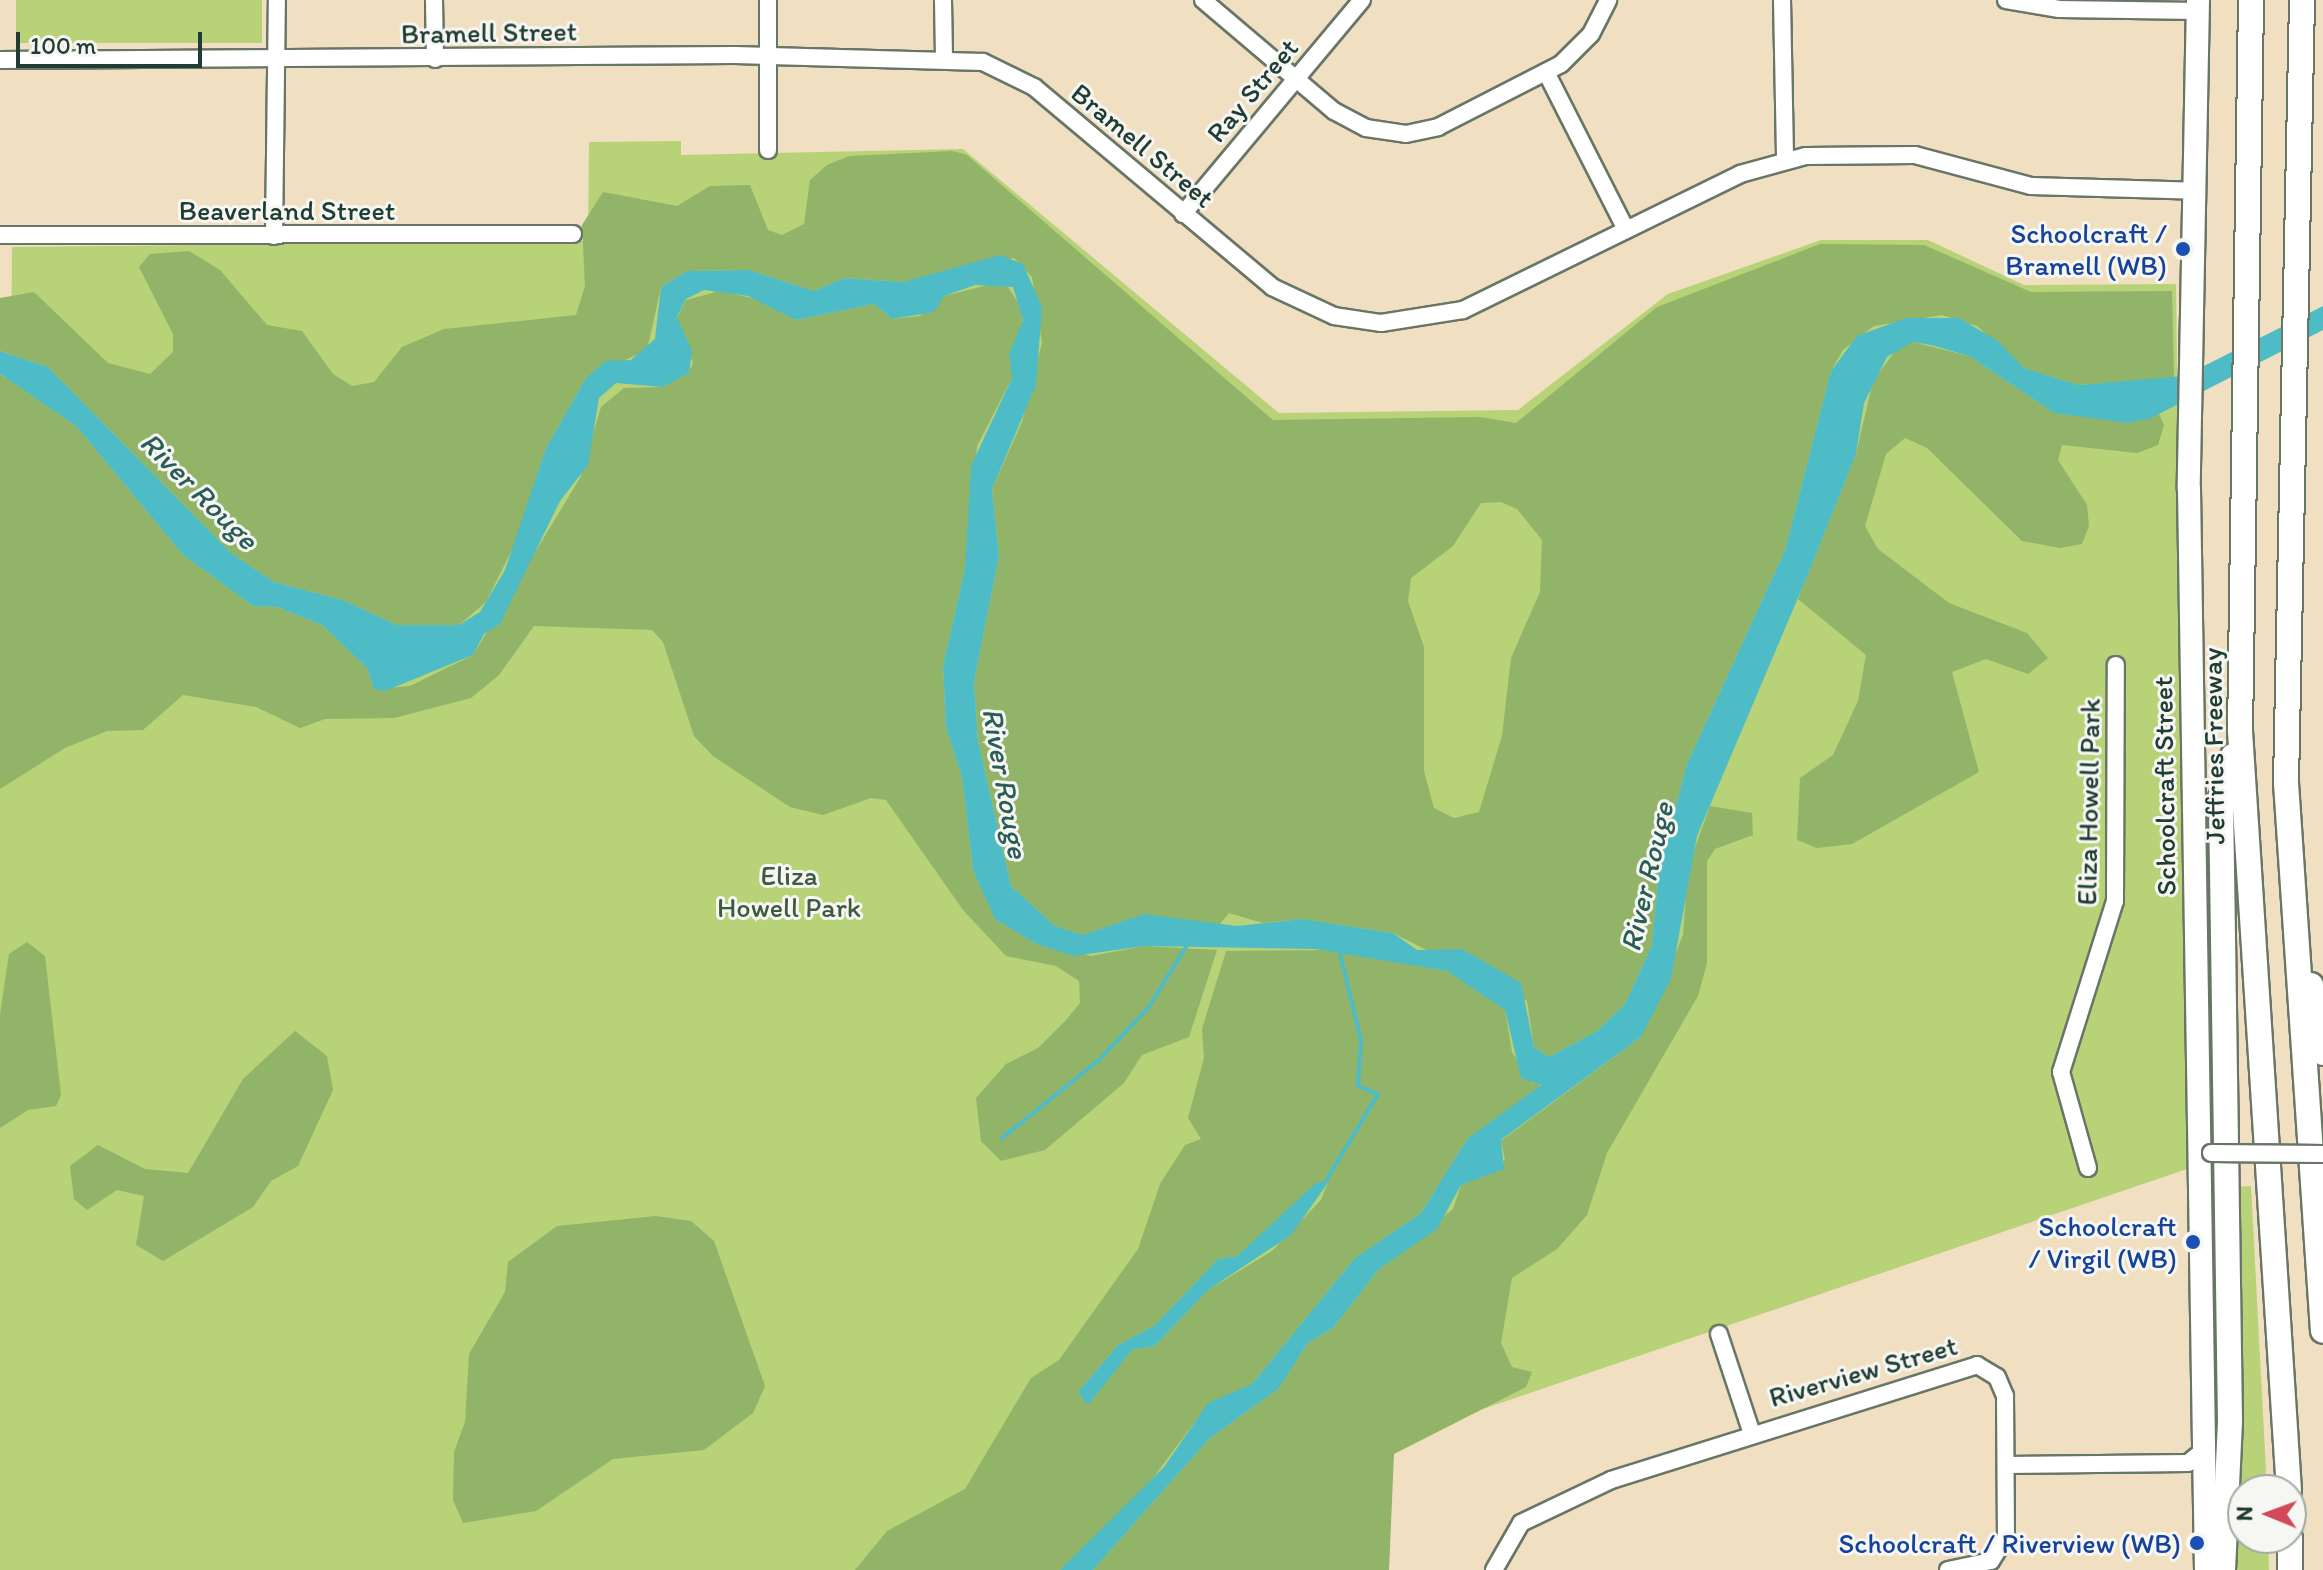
<!DOCTYPE html>
<html>
<head>
<meta charset="utf-8">
<style>
  body { margin:0 }
  #map { position:relative; width:2323px; height:1570px; overflow:hidden; background:#f1dfc2; font-family:Itim,sans-serif }
  div>[style] { position:absolute }
  .green>* { inset:0; background:#b7d277 }
  .forest>* { inset:0; background:#91b468 }
  .water>* { inset:0; background:#4ebcc6 }
  .stream>* { height:4px; margin:-2px; padding:0 2px; transform-origin:2px; border-radius:2px; background:#4ebcc6 }
  .roads { filter:drop-shadow(2px 0 #687666) drop-shadow(-2px 0 #687666) drop-shadow(0 2px #687666) drop-shadow(0 -2px #687666) }
  .minor>* { height:16px; margin:-8px; padding:0 8px; transform-origin:8px; border-radius:8px; background:#fff }
  .major>* { height:22px; margin:-11px; padding:0 11px; transform-origin:11px; border-radius:11px; background:#fff }
  .highway>* { height:24px; margin:-12px; padding:0 12px; transform-origin:12px; border-radius:12px; background:#fff }
  .bridges { filter:drop-shadow(2px 0 #687666) drop-shadow(-2px 0 #687666) drop-shadow(0 2px #687666) drop-shadow(0 -2px #687666) }
  .minor-bridge>* { height:16px; margin:-8px; padding:0 8px; transform-origin:8px; border-radius:8px; background:#fff }
  .dots>* { width:22px; height:22px; translate:-50% -50%; box-sizing:border-box; border:4px solid #f6f6f2; border-radius:50% }
  span { translate:-50% -50%; white-space:nowrap; text-align:center; line-height:1.15; -webkit-text-stroke:6px #f6f6f2; paint-order:stroke }
  .street-label { font-size:28px; color:#1f3d34 }
  .transit-label { font-size:28px; color:#164399 }
  .right { translate:-100% -50%; text-align:right }
  .park-label { font-size:28px; color:#3d5b41 }
  .water-label { font-size:30px; color:#2b5d58; font-style:italic }
  .north { position:absolute; left:2227px; top:1474px; width:80px; height:80px; box-sizing:border-box; background:#f6f6f2; border:2px solid #a0aca6; border-radius:50%; rotate:271deg; font-size:22px; font-weight:700; line-height:32px; text-align:center; color:#1f3d34 }
  .north::after { content:''; display:block; margin:auto; width:28px; height:36px; background:#d1495b; clip-path:polygon(50% 0,100% 100%,50% 72%,0 100%) }
  .scale { position:absolute; left:16px; top:32px; width:186px; height:36px; box-sizing:border-box; border:4px solid #1f3d34; border-top:0; padding-left:10px; font-size:24px; line-height:28px; white-space:nowrap; color:#1f3d34; -webkit-text-stroke:6px #f6f6f2; paint-order:stroke }
</style>
</head>
<body>
<div id="map">
  <div class="green">
    <div style="clip-path:polygon(16px 0,262px 0,262px 43px,16px 43px)"></div>
    <div style="clip-path:polygon(681px 141px,681px 155px,963px 149px,1279px 413px,1518px 410px,1668px 294px,1821px 240px,1928px 240px,2024px 285px,2176px 284px,2187px 1169px,1386px 1442px,1386px 1570px,0 1570px,0 377px,11px 378px,12px 247px,588px 241px,589px 142px)"></div>
    <div style="clip-path:polygon(2251px 1186px,2267px 1490px,2243px 1490px,2243px 1538px,2268px 1538px,2269px 1570px,2234px 1570px,2236px 1187px)"></div>
  </div>
  <div class="forest">
    <div style="clip-path:polygon(evenodd,953px 151px,967px 155px,1273px 420px,1480px 417px,1516px 423px,1657px 307px,1820px 244px,1924px 245px,2031px 292px,2172px 291px,2174px 378px,2078px 385px,2024px 368px,1977px 326px,1942px 315px,1874px 326px,1843px 350px,1831px 371px,1785px 550px,1687px 764px,1659px 870px,1652px 945px,1625px 1004px,1597px 1031px,1549px 1057px,1534px 1047px,1527px 1001px,1393px 933px,1302px 919px,1263px 923px,1229px 913px,1219px 925px,1144px 915px,1083px 935px,1055px 926px,1011px 886px,978px 741px,974px 682px,999px 556px,992px 489px,1022px 422px,1042px 343px,1032px 277px,1014px 258px,903px 282px,844px 278px,814px 291px,749px 270px,687px 271px,661px 287px,647px 350px,586px 378px,546px 448px,519px 536px,486px 602px,459px 625px,429px 628px,397px 625px,343px 600px,274px 582px,231px 553px,48px 367px,0 351px,0 298px,34px 292px,108px 363px,150px 374px,173px 352px,173px 334px,139px 267px,150px 254px,189px 251px,220px 270px,267px 325px,302px 331px,333px 374px,352px 386px,374px 382px,402px 347px,444px 329px,576px 315px,585px 286px,582px 225px,603px 192px,677px 206px,710px 186px,750px 185px,768px 230px,782px 235px,804px 224px,810px 180px,827px 165px,849px 156px,953px 151px,1501px 502px,1517px 509px,1542px 540px,1540px 592px,1511px 658px,1502px 736px,1479px 812px,1454px 818px,1434px 808px,1424px 771px,1424px 647px,1408px 601px,1411px 578px,1453px 546px,1481px 503px,1501px 502px)"></div>
    <div style="clip-path:polygon(1004px 281px,1023px 310px,1021px 331px,1012px 347px,1012px 378px,977px 446px,965px 568px,943px 666px,946px 728px,962px 776px,973px 870px,996px 919px,1036px 944px,1091px 956px,1144px 946px,1217px 950px,1189px 1037px,1142px 1055px,1124px 1083px,1045px 1150px,1001px 1161px,981px 1141px,976px 1098px,1006px 1064px,1038px 1048px,1067px 1019px,1080px 1003px,1079px 981px,1056px 966px,1006px 956px,963px 910px,886px 800px,871px 798px,823px 815px,790px 807px,713px 756px,694px 736px,663px 642px,652px 630px,534px 626px,499px 675px,471px 698px,394px 718px,325px 719px,300px 728px,256px 707px,183px 695px,143px 730px,107px 731px,65px 748px,0 789px,0 374px,76px 426px,183px 555px,253px 606px,277px 607px,322px 625px,367px 668px,374px 689px,410px 686px,473px 655px,580px 478px,601px 407px,624px 388px,663px 387px,688px 373px,693px 363px,677px 318px,686px 300px,720px 291px,761px 300px,796px 320px,874px 304px,892px 319px,920px 316px,944px 296px)"></div>
    <div style="clip-path:polygon(1913px 342px,1969px 356px,2054px 413px,2139px 421px,2159px 414px,2164px 425px,2158px 445px,2137px 453px,2062px 445px,2058px 460px,2087px 505px,2089px 526px,2082px 544px,2060px 548px,2022px 541px,1927px 448px,1905px 438px,1886px 454px,1865px 526px,1878px 549px,1949px 603px,2027px 633px,2048px 658px,2028px 674px,1986px 659px,1952px 672px,1979px 772px,1852px 844px,1817px 848px,1797px 840px,1800px 778px,1833px 755px,1858px 701px,1866px 655px,1798px 599px,1856px 454px,1873px 381px,1899px 346px)"></div>
    <div style="clip-path:polygon(1710px 806px,1752px 813px,1753px 835px,1715px 849px,1707px 861px,1707px 963px,1698px 996px,1607px 1153px,1587px 1215px,1557px 1249px,1512px 1278px,1501px 1343px,1512px 1367px,1532px 1372px,1526px 1387px,1394px 1454px,1389px 1570px,1093px 1570px,1209px 1439px,1278px 1389px,1308px 1343px,1333px 1328px,1379px 1269px,1453px 1209px,1461px 1185px,1505px 1160px,1501px 1141px,1641px 1037px,1683px 935px,1688px 867px)"></div>
    <div style="clip-path:polygon(27px 942px,45px 956px,61px 1095px,56px 1106px,28px 1110px,0 1128px,0 1014px,9px 954px)"></div>
    <div style="clip-path:polygon(evenodd,1335px 950px,1447px 971px,1472px 984px,1505px 1010px,1512px 1052px,1531px 1082px,1540px 1084px,1534px 1096px,1467px 1139px,1421px 1213px,1354px 1259px,1252px 1384px,1203px 1411px,1147px 1486px,1060px 1570px,855px 1570px,887px 1531px,965px 1489px,1031px 1378px,1059px 1360px,1138px 1249px,1160px 1184px,1185px 1145px,1201px 1139px,1188px 1118px,1204px 1058px,1202px 1029px,1226px 951px,1335px 950px,1329px 1180px,1321px 1200px,1272px 1251px,1208px 1290px,1155px 1346px,1132px 1350px,1088px 1404px,1078px 1392px,1118px 1345px,1154px 1326px,1218px 1259px,1237px 1256px,1329px 1180px)"></div>
    <div style="clip-path:polygon(295px 1031px,327px 1056px,333px 1090px,298px 1166px,271px 1181px,253px 1207px,163px 1261px,136px 1245px,144px 1196px,117px 1190px,87px 1210px,74px 1199px,70px 1166px,98px 1145px,145px 1169px,188px 1173px,243px 1079px)"></div>
    <div style="clip-path:polygon(656px 1216px,691px 1221px,714px 1241px,765px 1386px,753px 1413px,704px 1450px,613px 1459px,536px 1511px,463px 1523px,453px 1500px,454px 1452px,465px 1422px,469px 1354px,505px 1292px,508px 1262px,557px 1226px)"></div>
  </div>
  <div class="water">
    <div style="clip-path:polygon(1000px 255px,1023px 264px,1042px 307px,1036px 385px,992px 489px,999px 556px,974px 682px,978px 741px,1011px 886px,1055px 926px,1083px 935px,1144px 914px,1237px 926px,1302px 919px,1393px 933px,1417px 950px,1462px 949px,1521px 983px,1534px 1047px,1549px 1057px,1597px 1031px,1625px 1004px,1652px 945px,1659px 870px,1687px 764px,1785px 550px,1831px 371px,1857px 336px,1906px 318px,1959px 318px,1998px 341px,2024px 368px,2078px 385px,2184px 376px,2323px 306px,2323px 330px,2149px 419px,2127px 423px,2054px 413px,1969px 356px,1931px 345px,1913px 342px,1887px 357px,1864px 403px,1856px 454px,1809px 572px,1697px 836px,1671px 979px,1641px 1037px,1501px 1140px,1504px 1169px,1461px 1185px,1437px 1229px,1379px 1269px,1333px 1328px,1308px 1343px,1278px 1389px,1209px 1439px,1093px 1570px,1060px 1570px,1164px 1467px,1208px 1403px,1252px 1384px,1354px 1259px,1421px 1213px,1467px 1139px,1541px 1085px,1521px 1078px,1505px 1010px,1447px 971px,1315px 949px,1144px 946px,1074px 956px,1036px 944px,995px 919px,973px 870px,962px 777px,946px 728px,943px 666px,965px 568px,971px 466px,1012px 378px,1009px 354px,1023px 320px,1013px 287px,975px 285px,944px 296px,934px 312px,892px 319px,874px 304px,796px 320px,748px 296px,704px 290px,686px 299px,677px 317px,692px 351px,689px 373px,663px 387px,616px 383px,599px 398px,588px 465px,560px 501px,500px 624px,484px 634px,473px 655px,385px 691px,374px 689px,367px 668px,322px 625px,277px 607px,253px 606px,183px 555px,76px 426px,0 374px,0 351px,48px 367px,231px 553px,274px 582px,343px 600px,397px 625px,459px 625px,480px 612px,505px 570px,546px 448px,586px 378px,606px 361px,631px 360px,655px 339px,661px 287px,687px 271px,749px 270px,814px 291px,844px 278px,903px 282px)"></div>
    <div style="clip-path:polygon(1330px 1180px,1291px 1235px,1208px 1290px,1155px 1346px,1132px 1350px,1088px 1405px,1078px 1392px,1118px 1345px,1154px 1326px,1218px 1259px,1237px 1256px,1316px 1183px)"></div>
  </div>
  <div class="stream">
    <div style="left:1002px;top:1138px;width:124px;rotate:-38.8deg"></div>
    <div style="left:1099px;top:1060px;width:71px;rotate:-46.7deg"></div>
    <div style="left:1148px;top:1008px;width:74px;rotate:-58.2deg"></div>
    <div style="left:1327px;top:1179px;width:99px;rotate:-59deg"></div>
    <div style="left:1378px;top:1094px;width:22px;rotate:-158deg"></div>
    <div style="left:1358px;top:1086px;width:46px;rotate:-86.3deg"></div>
    <div style="left:1361px;top:1040px;width:97px;rotate:-103.7deg"></div>
  </div>
  <div class="roads">
    <div class="minor">
      <div style="left:434px;top:0;width:59px;rotate:89deg"></div>
      <div style="left:768px;top:0;width:150px;rotate:90deg"></div>
      <div style="left:943px;top:0;width:58px;rotate:89deg"></div>
      <div style="left:1203px;top:0;width:172px;rotate:40.3deg"></div>
      <div style="left:1334px;top:111px;width:36px;rotate:28deg"></div>
      <div style="left:1366px;top:128px;width:40px;rotate:8.5deg"></div>
      <div style="left:1406px;top:134px;width:33px;rotate:-12deg"></div>
      <div style="left:1438px;top:127px;width:138px;rotate:-27.1deg"></div>
      <div style="left:1561px;top:64px;width:42px;rotate:-45deg"></div>
      <div style="left:1591px;top:34px;width:38px;rotate:-63deg"></div>
      <div style="left:1782px;top:0;width:160px;rotate:88.9deg"></div>
      <div style="left:2006px;top:0;width:54px;rotate:9.6deg"></div>
      <div style="left:2059px;top:9px;width:139px;rotate:0.8deg"></div>
      <div style="left:0;top:60px;width:735px;rotate:-0.39deg"></div>
      <div style="left:735px;top:55px;width:248px;rotate:1.6deg"></div>
      <div style="left:983px;top:62px;width:57px;rotate:26.1deg"></div>
      <div style="left:1034px;top:87px;width:311px;rotate:40deg"></div>
      <div style="left:1272px;top:287px;width:68px;rotate:25.1deg"></div>
      <div style="left:1334px;top:316px;width:48px;rotate:8.5deg"></div>
      <div style="left:1381px;top:323px;width:83px;rotate:-9deg"></div>
      <div style="left:1463px;top:310px;width:309px;rotate:-26.1deg"></div>
      <div style="left:1740px;top:174px;width:68px;rotate:-15.3deg"></div>
      <div style="left:1806px;top:156px;width:109px;rotate:-0.5deg"></div>
      <div style="left:1915px;top:155px;width:120px;rotate:15deg"></div>
      <div style="left:2031px;top:186px;width:164px;rotate:1.7deg"></div>
      <div style="left:1546px;top:72px;width:177px;rotate:63.1deg"></div>
      <div style="left:1183px;top:214px;width:279px;rotate:-50.1deg"></div>
      <div style="left:0;top:235px;width:573px;rotate:-0.1deg"></div>
      <div style="left:274px;top:236px;width:236px;rotate:-89.3deg"></div>
      <div style="left:2088px;top:1168px;width:100px;rotate:-105.7deg"></div>
      <div style="left:2061px;top:1072px;width:179px;rotate:-72.5deg"></div>
      <div style="left:2115px;top:901px;width:236px;rotate:-89.8deg"></div>
      <div style="left:1719px;top:1334px;width:102px;rotate:71.7deg"></div>
      <div style="left:2007px;top:1465px;width:181px;rotate:-0.6deg"></div>
      <div style="left:2188px;top:1463px;width:21px;rotate:-39deg"></div>
      <div style="left:1494px;top:1570px;width:54px;rotate:-60.1deg"></div>
      <div style="left:1521px;top:1523px;width:100px;rotate:-25.5deg"></div>
      <div style="left:1611px;top:1480px;width:384px;rotate:-17.4deg"></div>
      <div style="left:1977px;top:1365px;width:23px;rotate:31deg"></div>
      <div style="left:1997px;top:1377px;width:21px;rotate:67deg"></div>
      <div style="left:2005px;top:1396px;width:141px;rotate:89.6deg"></div>
      <div style="left:2006px;top:1537px;width:28px;rotate:122deg"></div>
      <div style="left:1991px;top:1561px;width:44px;rotate:168.2deg"></div>
    </div>
    <div class="major">
      <div style="left:2198px;top:0;width:489px;rotate:91.1deg"></div>
      <div style="left:2189px;top:489px;width:1081px;rotate:89.1deg"></div>
    </div>
    <div class="highway">
      <div style="left:2251px;top:0;width:731px;rotate:90.86deg"></div>
      <div style="left:2240px;top:731px;width:761px;rotate:86.31deg"></div>
      <div style="left:2302px;top:0;width:783px;rotate:91.17deg"></div>
      <div style="left:2286px;top:783px;width:549px;rotate:86.14deg"></div>
      <div style="left:2311px;top:985px;width:69px;rotate:80deg"></div>
      <div style="left:2290px;top:1538px;width:32px;rotate:90deg"></div>
      <div style="left:2223px;top:1570px;width:149px;rotate:-87.3deg"></div>
      <div style="left:2230px;top:1421px;width:623px;rotate:-90.83deg"></div>
      <div style="left:2221px;top:798px;width:44px;rotate:-74.1deg"></div>
    </div>
  </div>
  <div class="bridges">
    <div class="minor-bridge">
      <div style="left:2211px;top:1153px;width:112px;rotate:0.5deg"></div>
    </div>
  </div>
  <div class="dots">
    <div style="left:2183px;top:249px;background:#1a4fb4"></div>
    <div style="left:2193px;top:1242px;background:#1a4fb4"></div>
    <div style="left:2197px;top:1543px;background:#1a4fb4"></div>
  </div>
  <div class="street-label">
    <span style="left:489px;top:32px;rotate:-1deg">Bramell Street</span>
    <span style="left:1252px;top:90px;rotate:-50deg">Ray Street</span>
    <span style="left:1143px;top:145px;rotate:40deg">Bramell Street</span>
    <span style="left:287px;top:210px">Beaverland Street</span>
    <span style="left:2213px;top:746px;rotate:-91deg">Jeffries Freeway</span>
    <span style="left:2164px;top:786px;rotate:-91deg">Schoolcraft Street</span>
    <span style="left:2088px;top:802px;rotate:-89deg">Eliza Howell Park</span>
    <span style="left:1863px;top:1371px;rotate:-16deg">Riverview Street</span>
  </div>
  <div class="transit-label">
    <span class="right" style="left:2167px;top:249px">Schoolcraft /<br>Bramell (WB)</span>
    <span class="right" style="left:2177px;top:1242px">Schoolcraft<br>/ Virgil (WB)</span>
    <span class="right" style="left:2181px;top:1543px">Schoolcraft / Riverview (WB)</span>
  </div>
  <div class="park-label">
    <span style="left:789px;top:891px">Eliza<br>Howell Park</span>
  </div>
  <div class="water-label">
    <span style="left:199px;top:491px;rotate:45deg">River Rouge</span>
    <span style="left:1005px;top:783px;rotate:80deg">River Rouge</span>
    <span style="left:1647px;top:877px;rotate:-77deg">River Rouge</span>
  </div>
  <div class="north">N</div>
  <div class="scale">100 m</div>
</div>
</body>
</html>
